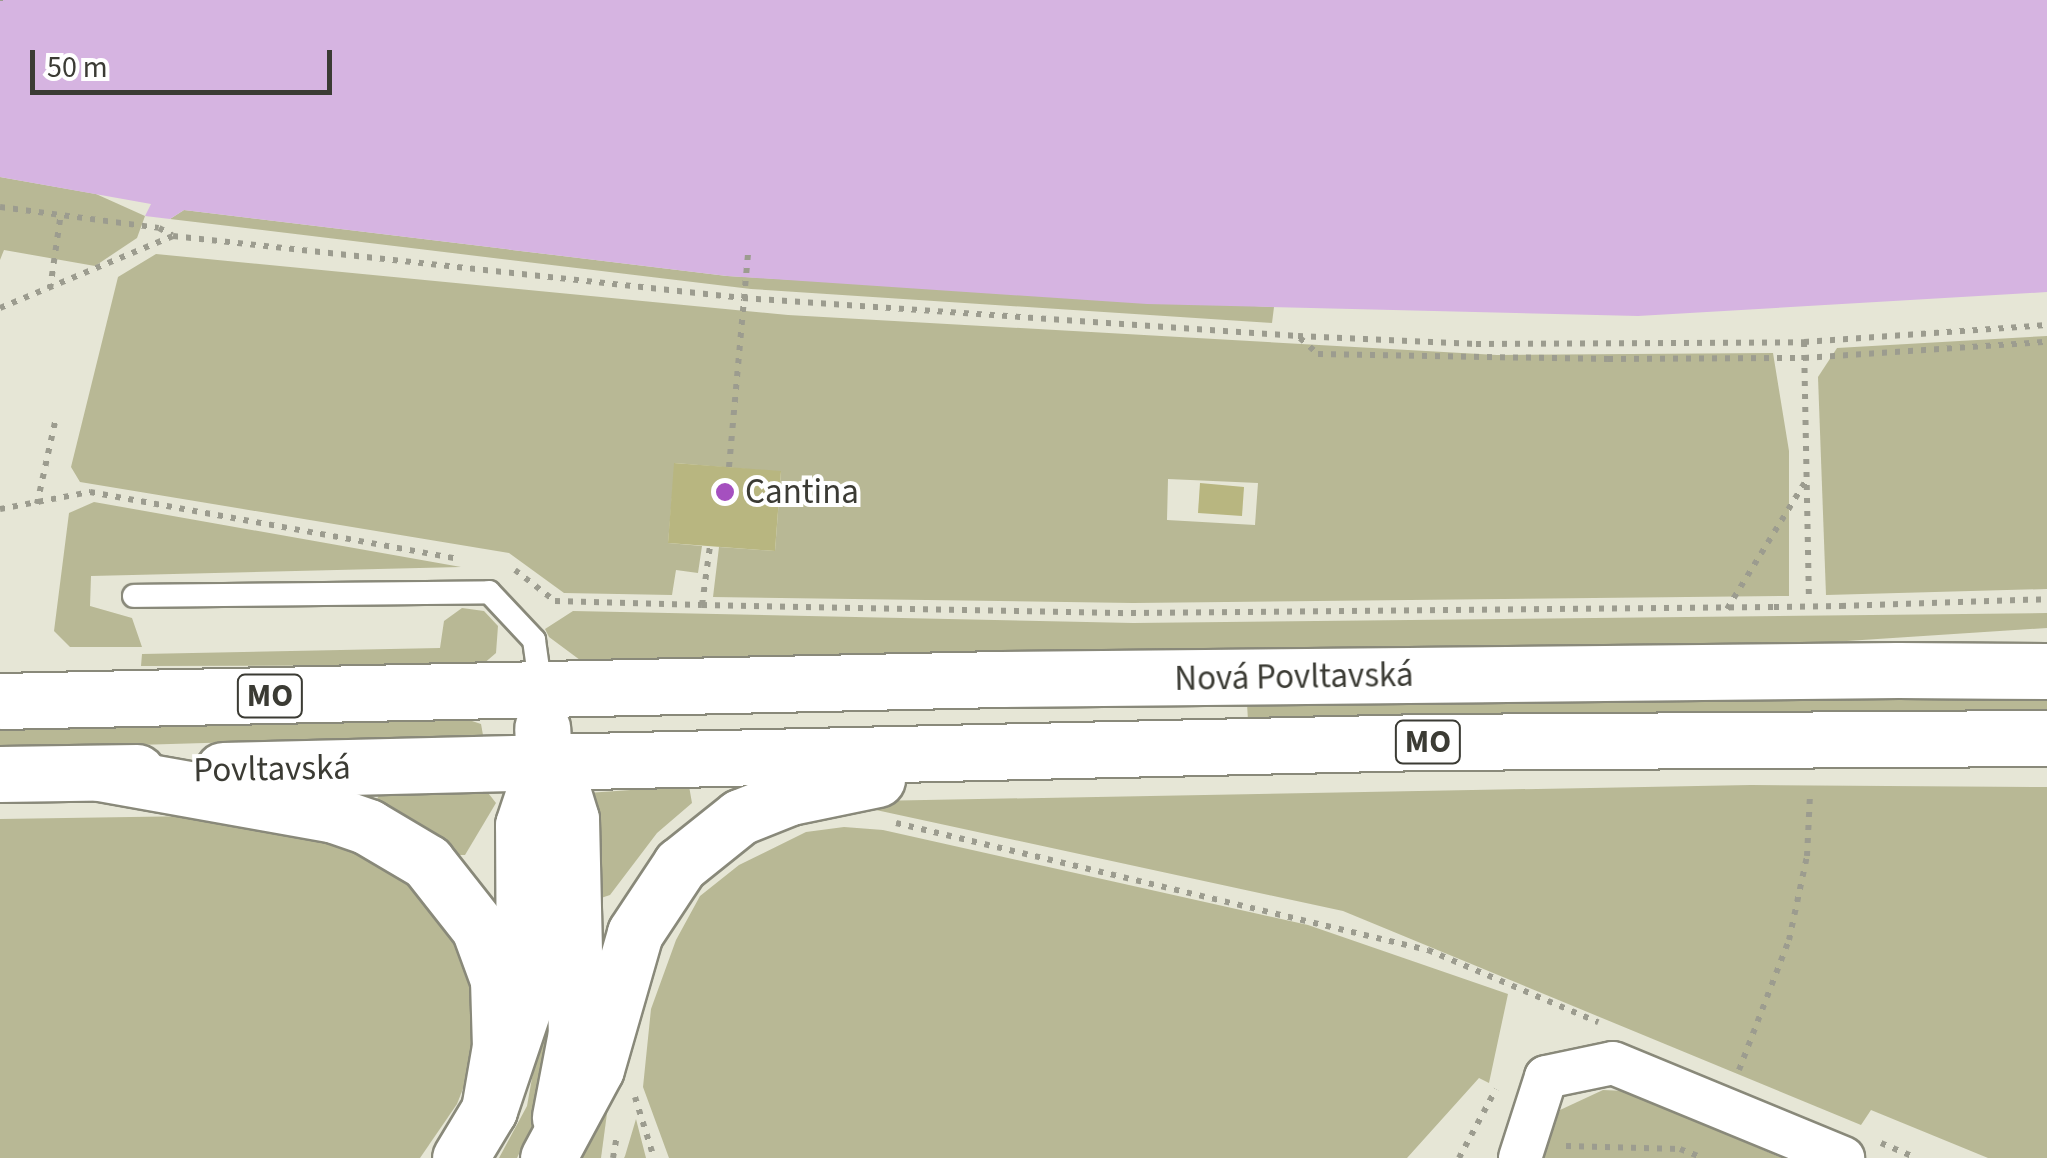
<!DOCTYPE html>
<html>
<head>
<meta charset="utf-8">
<style>
  body { margin:0 }
  #map { position:relative; width:2047px; height:1158px; overflow:hidden; background:#e6e6d6; font-family:"Source Sans 3",sans-serif }
  div>[style] { position:absolute }
  .green>* { inset:0; background:#b8b895 }
  .water>* { inset:0; background:#d6b4e1 }
  .building>* { inset:0; background:#b8b680 }
  .path>* { height:6px; margin-top:-3px; transform-origin:0; background:repeating-linear-gradient(90deg,#9c9c8f 0 5px,transparent 0 13px) }
  .roads { filter:drop-shadow(2px 0 #89897a) drop-shadow(-2px 0 #89897a) drop-shadow(0 2px #89897a) drop-shadow(0 -2px #89897a) }
  .lane>* { height:22px; margin:-11px; padding:0 11px; transform-origin:11px; border-radius:11px; background:#fff }
  .street>* { height:42px; margin:-21px; padding:0 21px; transform-origin:21px; border-radius:21px; background:#fff }
  .primary>* { height:55px; margin:-27.5px; padding:0 27.5px; transform-origin:27.5px; border-radius:27.5px; background:#fff }
  .highway>* { height:55px; margin:-27.5px; padding:0 27.5px; transform-origin:27.5px; border-radius:27.5px; background:#fff }
  .path-bridge>* { height:6px; margin-top:-3px; transform-origin:0; background:repeating-linear-gradient(90deg,#9c9c8f 0 5px,transparent 0 13px) }
  .dots>* { width:28px; height:28px; translate:-50% -50%; box-sizing:border-box; border:5px solid #fff; border-radius:50% }
  span { translate:-50% -50%; white-space:nowrap; text-align:center; line-height:1.15; -webkit-text-stroke:8px #fff; paint-order:stroke }
  .shield-label span { padding:2px 8px; background:#fff; border:2px solid; border-radius:8px; -webkit-text-stroke-width:0 }
  .shield-label { font-size:32px; color:#3b3b34; font-weight:700 }
  .poi-label { font-size:35px; color:#3b3b34 }
  .left { translate:0 -50%; text-align:left }
  .street-label { font-size:35px; color:#3b3b34 }
  .scale { position:absolute; left:30px; top:50px; width:302px; height:45px; box-sizing:border-box; border:5px solid #3b3b34; border-top:0; padding-left:12px; font-size:30px; line-height:35px; white-space:nowrap; color:#3b3b34; -webkit-text-stroke:8px #fff; paint-order:stroke }
</style>
</head>
<body>
<div id="map">
  <div class="green">
    <div style="clip-path:polygon(0 177px,96px 194px,145px 216px,137px 238px,95px 266px,4px 250px,0 260px)"></div>
    <div style="clip-path:polygon(184px 210px,727px 276px,1274px 307px,1272px 323px,751px 289px,170px 219px)"></div>
    <div style="clip-path:polygon(evenodd,156px 254px,788px 315px,1497px 355px,1773px 353px,1789px 451px,1789px 596px,1133px 603px,713px 597px,719px 547px,775px 551px,781px 472px,675px 463px,668px 543px,702px 546px,698px 573px,676px 570px,672px 595px,564px 593px,509px 553px,80px 482px,71px 467px,118px 277px,156px 254px,1168px 479px,1258px 483px,1255px 525px,1167px 520px,1168px 479px)"></div>
    <div style="clip-path:polygon(2047px 336px,2047px 589px,1826px 595px,1818px 377px,1837px 348px)"></div>
    <div style="clip-path:polygon(94px 502px,461px 567px,91px 576px,90px 606px,132px 618px,142px 647px,70px 647px,54px 631px,69px 513px)"></div>
    <div style="clip-path:polygon(462px 608px,484px 611px,498px 626px,496px 653px,482px 665px,141px 666px,142px 654px,440px 648px,444px 621px)"></div>
    <div style="clip-path:polygon(573px 611px,1133px 623px,2047px 613px,2047px 628px,1740px 648px,616px 665px,580px 660px,549px 637px,545px 629px)"></div>
    <div style="clip-path:polygon(2047px 696px,2047px 713px,1248px 721px,1247px 703px)"></div>
    <div style="clip-path:polygon(463px 718px,481px 724px,483px 735px,0 749px,0 725px)"></div>
    <div style="clip-path:polygon(1751px 785px,2047px 787px,2047px 1158px,1988px 1158px,1871px 1110px,1861px 1125px,1343px 911px,876px 810px,872px 801px)"></div>
    <div style="clip-path:polygon(689px 786px,692px 803px,657px 833px,610px 895px,595px 900px,587px 793px)"></div>
    <div style="clip-path:polygon(485px 789px,496px 803px,465px 855px,452px 855px,373px 805px,382px 791px)"></div>
    <div style="clip-path:polygon(197px 816px,330px 833px,430px 893px,475px 973px,473px 1063px,457px 1104px,420px 1158px,0 1158px,0 819px)"></div>
    <div style="clip-path:polygon(844px 827px,883px 830px,1308px 925px,1508px 994px,1489px 1083px,1479px 1078px,1407px 1158px,669px 1158px,643px 1087px,651px 1009px,676px 940px,700px 896px,739px 865px,806px 832px)"></div>
    <div style="clip-path:polygon(561px 990px,545px 1099px,517px 1158px,499px 1158px,527px 1106px,542px 1022px)"></div>
    <div style="clip-path:polygon(614px 1061px,601px 1158px,575px 1158px)"></div>
    <div style="clip-path:polygon(1603px 1090px,1625px 1091px,1782px 1158px,1540px 1158px,1560px 1110px)"></div>
    <div style="clip-path:polygon(636px 1119px,646px 1158px,624px 1158px,625px 1156px)"></div>
  </div>
  <div class="water">
    <div style="clip-path:polygon(0 0,2047px 0,2047px 292px,1638px 316px,1147px 304px,727px 276px,184px 210px,170px 219px,145px 216px,151px 204px,0 177px)"></div>
  </div>
  <div class="building">
    <div style="clip-path:polygon(674px 463px,781px 471px,775px 551px,668px 543px)"></div>
    <div style="clip-path:polygon(1200px 483px,1244px 487px,1242px 516px,1198px 513px)"></div>
  </div>
  <div class="path">
    <div style="left:0;top:1px;width:1px;rotate:-90deg"></div>
    <div style="left:0;top:207px;width:160px;rotate:7.5deg"></div>
    <div style="left:159px;top:228px;width:15px;rotate:28deg"></div>
    <div style="left:50px;top:289px;width:77px;rotate:-81.8deg"></div>
    <div style="left:0;top:308px;width:187px;rotate:-22.6deg"></div>
    <div style="left:173px;top:236px;width:573px;rotate:6.21deg"></div>
    <div style="left:743px;top:298px;width:556px;rotate:3.92deg"></div>
    <div style="left:1298px;top:336px;width:178px;rotate:2.6deg"></div>
    <div style="left:1476px;top:344px;width:328px;rotate:-0.3deg"></div>
    <div style="left:1804px;top:342px;width:244px;rotate:-4deg"></div>
    <div style="left:1300px;top:338px;width:24px;rotate:42deg"></div>
    <div style="left:1318px;top:354px;width:290px;rotate:1deg"></div>
    <div style="left:1608px;top:359px;width:196px;rotate:-0.3deg"></div>
    <div style="left:1804px;top:358px;width:244px;rotate:-3.8deg"></div>
    <div style="left:1804px;top:342px;width:253px;rotate:88.9deg"></div>
    <div style="left:729px;top:467px;width:213px;rotate:-84.9deg"></div>
    <div style="left:37px;top:504px;width:84px;rotate:-77.6deg"></div>
    <div style="left:0;top:509px;width:92px;rotate:-10.7deg"></div>
    <div style="left:90px;top:492px;width:370px;rotate:10.3deg"></div>
    <div style="left:515px;top:570px;width:51px;rotate:37.8deg"></div>
    <div style="left:555px;top:601px;width:147px;rotate:1.6deg"></div>
    <div style="left:702px;top:605px;width:429px;rotate:1.1deg"></div>
    <div style="left:1131px;top:613px;width:643px;rotate:-0.53deg"></div>
    <div style="left:702px;top:605px;width:60px;rotate:-82.3deg"></div>
    <div style="left:1841px;top:606px;width:206px;rotate:-1.9deg"></div>
    <div style="left:1727px;top:609px;width:153px;rotate:-58.4deg"></div>
    <div style="left:896px;top:823px;width:547px;rotate:13.43deg"></div>
    <div style="left:1428px;top:950px;width:185px;rotate:23deg"></div>
    <div style="left:1739px;top:1070px;width:139px;rotate:-69deg"></div>
    <div style="left:1789px;top:940px;width:86px;rotate:-77.9deg"></div>
    <div style="left:1807px;top:856px;width:62px;rotate:-87.2deg"></div>
    <div style="left:635px;top:1097px;width:64px;rotate:72.7deg"></div>
    <div style="left:1881px;top:1143px;width:38px;rotate:23deg"></div>
    <div style="left:1566px;top:1146px;width:114px;rotate:1.5deg"></div>
    <div style="left:1680px;top:1149px;width:25px;rotate:21deg"></div>
    <div style="left:613px;top:1158px;width:23px;rotate:-80deg"></div>
    <div style="left:1459px;top:1158px;width:78px;rotate:-61.8deg"></div>
  </div>
  <div class="roads">
    <div class="lane">
      <div style="left:134px;top:596px;width:355px;rotate:-0.6deg"></div>
      <div style="left:489px;top:592px;width:66px;rotate:46.8deg"></div>
      <div style="left:534px;top:640px;width:50px;rotate:82deg"></div>
    </div>
    <div class="street">
      <div style="left:1520px;top:1158px;width:85px;rotate:-72.2deg"></div>
      <div style="left:1546px;top:1077px;width:68px;rotate:-11.8deg"></div>
      <div style="left:1613px;top:1063px;width:249px;rotate:22.4deg"></div>
    </div>
    <div class="primary">
      <div style="left:0;top:701px;width:1001px;rotate:-1.26deg"></div>
      <div style="left:1001px;top:679px;width:897px;rotate:-0.57deg"></div>
      <div style="left:544px;top:762px;width:26px;rotate:53deg"></div>
      <div style="left:560px;top:783px;width:38px;rotate:73deg"></div>
      <div style="left:571px;top:819px;width:214px;rotate:88.7deg"></div>
      <div style="left:576px;top:1033px;width:86px;rotate:100.8deg"></div>
      <div style="left:223px;top:770px;width:321px;rotate:-1.4deg"></div>
      <div style="left:99px;top:773px;width:239px;rotate:10.1deg"></div>
      <div style="left:334px;top:815px;width:36px;rotate:19deg"></div>
      <div style="left:368px;top:827px;width:69px;rotate:30.7deg"></div>
      <div style="left:427px;top:862px;width:84px;rotate:51.8deg"></div>
      <div style="left:479px;top:928px;width:55px;rotate:69.9deg"></div>
      <div style="left:498px;top:980px;width:66px;rotate:88.3deg"></div>
      <div style="left:500px;top:1046px;width:65px;rotate:99.8deg"></div>
      <div style="left:0;top:774px;width:137px;rotate:-0.8deg"></div>
      <div style="left:460px;top:1158px;width:56px;rotate:-58.9deg"></div>
      <div style="left:489px;top:1110px;width:110px;rotate:-71.4deg"></div>
      <div style="left:524px;top:1006px;width:181px;rotate:-90.3deg"></div>
      <div style="left:523px;top:825px;width:66px;rotate:-71.6deg"></div>
      <div style="left:544px;top:762px;width:34px;rotate:-93deg"></div>
    </div>
    <div class="highway">
      <div style="left:1898px;top:670px;width:149px;rotate:0.4deg"></div>
      <div style="left:544px;top:762px;width:882px;rotate:-1.3deg"></div>
      <div style="left:1426px;top:742px;width:621px;rotate:-0.37deg"></div>
      <div style="left:548px;top:1158px;width:101px;rotate:-61.7deg"></div>
      <div style="left:596px;top:1069px;width:141px;rotate:-74deg"></div>
      <div style="left:635px;top:933px;width:82px;rotate:-56.5deg"></div>
      <div style="left:680px;top:865px;width:77px;rotate:-38.7deg"></div>
      <div style="left:740px;top:817px;width:54px;rotate:-21.8deg"></div>
      <div style="left:790px;top:797px;width:89px;rotate:-11.7deg"></div>
    </div>
  </div>
  <div class="path-bridge">
    <div style="left:1774px;top:607px;width:67px;rotate:-0.9deg"></div>
  </div>
  <div class="dots">
    <div style="left:725px;top:492px;background:#a550bf"></div>
  </div>
  <div class="shield-label">
    <span style="left:270px;top:696px">MO</span>
    <span style="left:1428px;top:742px">MO</span>
  </div>
  <div class="poi-label">
    <span class="left" style="left:745px;top:492px">Cantina</span>
  </div>
  <div class="street-label">
    <span style="left:1294px;top:677px;rotate:-1deg">Nová Povltavská</span>
    <span style="left:272px;top:769px;rotate:-1deg">Povltavská</span>
  </div>
  <div class="scale">50 m</div>
</div>
</body>
</html>
